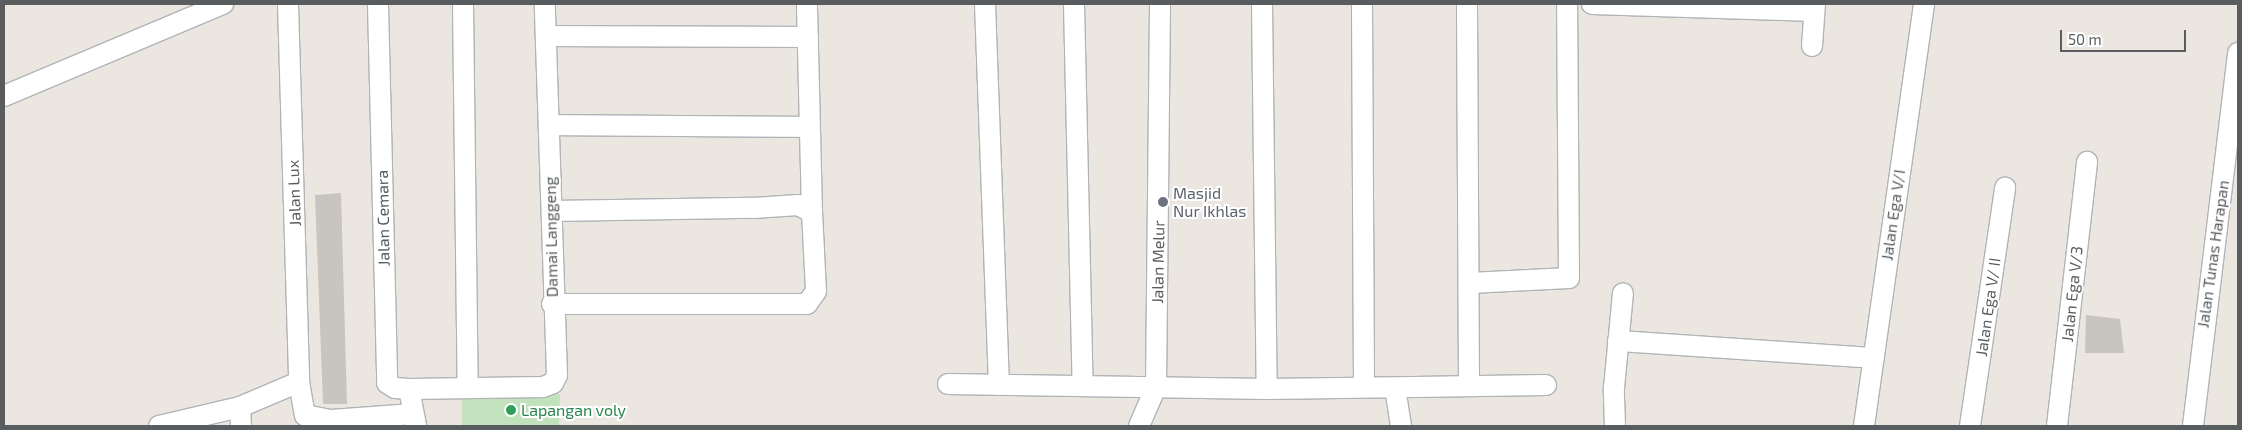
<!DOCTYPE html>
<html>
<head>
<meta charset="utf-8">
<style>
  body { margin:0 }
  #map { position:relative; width:2242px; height:430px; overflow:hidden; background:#ebe7e0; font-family:"Exo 2",sans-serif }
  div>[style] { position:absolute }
  .green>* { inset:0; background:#c2e1bd }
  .building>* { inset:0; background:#c8c4bf }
  .roads { filter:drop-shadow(1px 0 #b0b4b7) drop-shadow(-1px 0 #b0b4b7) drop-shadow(0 1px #b0b4b7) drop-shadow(0 -1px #b0b4b7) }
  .street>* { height:20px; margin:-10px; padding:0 10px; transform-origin:10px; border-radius:10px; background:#fff }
  .dots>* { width:14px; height:14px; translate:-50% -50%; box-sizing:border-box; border:2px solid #fff; border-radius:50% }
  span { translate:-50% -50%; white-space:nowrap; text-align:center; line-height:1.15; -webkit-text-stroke:4px #fff; paint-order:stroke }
  .street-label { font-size:16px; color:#595d60 }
  .worship-label { font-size:16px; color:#5b616d }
  .left { translate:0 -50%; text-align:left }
  .leisure-label { font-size:16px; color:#27864d }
  .frame { position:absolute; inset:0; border:5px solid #595d60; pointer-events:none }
  .scale { position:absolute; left:2060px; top:30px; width:126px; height:22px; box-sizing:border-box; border:2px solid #595d60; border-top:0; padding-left:6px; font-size:15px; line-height:18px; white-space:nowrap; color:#595d60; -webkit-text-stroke:4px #fff; paint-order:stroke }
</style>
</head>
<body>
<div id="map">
  <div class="green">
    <div style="clip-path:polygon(462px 392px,560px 394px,559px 426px,462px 426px)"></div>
  </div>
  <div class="building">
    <div style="clip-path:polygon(341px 193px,347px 404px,323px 404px,315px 195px)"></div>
    <div style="clip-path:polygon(2086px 315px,2120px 319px,2124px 353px,2085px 353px)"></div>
  </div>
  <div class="roads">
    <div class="street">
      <div style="left:288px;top:4px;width:378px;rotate:88.3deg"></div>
      <div style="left:378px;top:4px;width:379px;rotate:88.6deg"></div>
      <div style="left:387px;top:383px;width:9px;rotate:32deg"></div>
      <div style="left:395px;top:388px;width:14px;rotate:4deg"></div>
      <div style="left:409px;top:389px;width:38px;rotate:79deg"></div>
      <div style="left:463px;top:4px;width:382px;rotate:89.3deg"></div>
      <div style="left:985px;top:4px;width:381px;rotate:87.9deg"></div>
      <div style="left:1074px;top:4px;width:382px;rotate:88.7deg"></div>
      <div style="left:1262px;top:4px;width:385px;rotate:89.3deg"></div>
      <div style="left:1362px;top:4px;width:383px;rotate:89.7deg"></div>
      <div style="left:1467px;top:4px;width:382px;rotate:89.7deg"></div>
      <div style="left:1592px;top:4px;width:222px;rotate:1.8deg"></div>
      <div style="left:546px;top:36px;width:262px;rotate:0.2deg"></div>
      <div style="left:1812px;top:46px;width:42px;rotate:-85.9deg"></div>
      <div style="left:4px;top:96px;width:238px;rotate:-22.8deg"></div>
      <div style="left:549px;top:125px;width:260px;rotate:0.4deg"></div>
      <div style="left:552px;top:211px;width:202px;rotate:-0.9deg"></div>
      <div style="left:754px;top:208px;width:44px;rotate:-3.9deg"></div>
      <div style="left:798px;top:205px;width:16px;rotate:27deg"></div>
      <div style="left:812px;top:212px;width:208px;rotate:-91.4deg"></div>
      <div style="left:1470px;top:283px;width:99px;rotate:-2.9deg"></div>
      <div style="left:1569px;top:278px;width:274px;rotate:-90.4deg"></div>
      <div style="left:552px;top:304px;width:255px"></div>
      <div style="left:807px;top:304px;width:16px;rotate:-55deg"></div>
      <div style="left:816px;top:291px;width:79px;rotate:-92.9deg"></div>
      <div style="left:1618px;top:341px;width:256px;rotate:3.8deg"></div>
      <div style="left:948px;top:384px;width:319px;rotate:0.9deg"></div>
      <div style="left:1267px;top:389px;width:279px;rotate:-0.8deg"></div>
      <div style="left:1395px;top:388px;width:38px;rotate:81deg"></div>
      <div style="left:409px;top:389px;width:134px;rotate:-0.9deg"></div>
      <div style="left:543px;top:387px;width:11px;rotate:-22deg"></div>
      <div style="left:553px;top:383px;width:9px;rotate:-63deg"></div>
      <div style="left:557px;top:375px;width:371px;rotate:-91.9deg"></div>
      <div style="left:240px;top:407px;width:19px;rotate:87deg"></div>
      <div style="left:159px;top:426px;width:83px;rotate:-13.2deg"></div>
      <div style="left:240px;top:407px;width:64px;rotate:-23deg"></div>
      <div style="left:299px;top:382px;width:34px;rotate:80deg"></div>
      <div style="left:305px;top:415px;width:26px;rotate:11deg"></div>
      <div style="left:331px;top:420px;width:82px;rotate:-4.2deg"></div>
      <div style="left:1139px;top:426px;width:43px;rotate:-66.4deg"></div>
      <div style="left:1156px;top:387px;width:383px;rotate:-89.4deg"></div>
      <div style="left:1615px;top:426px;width:38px;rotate:-92deg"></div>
      <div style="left:1614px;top:388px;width:95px;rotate:-84.6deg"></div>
      <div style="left:1864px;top:426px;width:426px;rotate:-81.9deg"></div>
      <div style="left:1970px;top:426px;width:241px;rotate:-81.6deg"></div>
      <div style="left:2057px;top:426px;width:266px;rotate:-83.5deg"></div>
      <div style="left:2193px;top:426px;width:376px;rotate:-83.1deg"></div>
    </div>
  </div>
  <div class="dots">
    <div style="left:1163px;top:202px;background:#6b7280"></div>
    <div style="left:511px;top:410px;background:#2e9e5b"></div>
  </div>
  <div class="street-label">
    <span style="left:294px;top:193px;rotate:-92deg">Jalan Lux</span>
    <span style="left:1893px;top:215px;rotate:-82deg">Jalan Ega V/I</span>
    <span style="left:383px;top:218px;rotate:-91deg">Jalan Cemara</span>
    <span style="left:551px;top:237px;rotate:-91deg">Damai Langgeng</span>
    <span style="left:2213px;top:254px;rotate:-82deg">Jalan Tunas Harapan</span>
    <span style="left:1158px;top:262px;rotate:-89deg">Jalan Melur</span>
    <span style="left:2072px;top:294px;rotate:-84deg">Jalan Ega V/3</span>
    <span style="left:1988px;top:307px;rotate:-82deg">Jalan Ega V/ II</span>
  </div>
  <div class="worship-label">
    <span class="left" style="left:1173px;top:202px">Masjid<br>Nur Ikhlas</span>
  </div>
  <div class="leisure-label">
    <span class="left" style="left:521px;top:410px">Lapangan voly</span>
  </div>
  <div class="frame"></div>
  <div class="scale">50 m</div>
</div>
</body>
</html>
